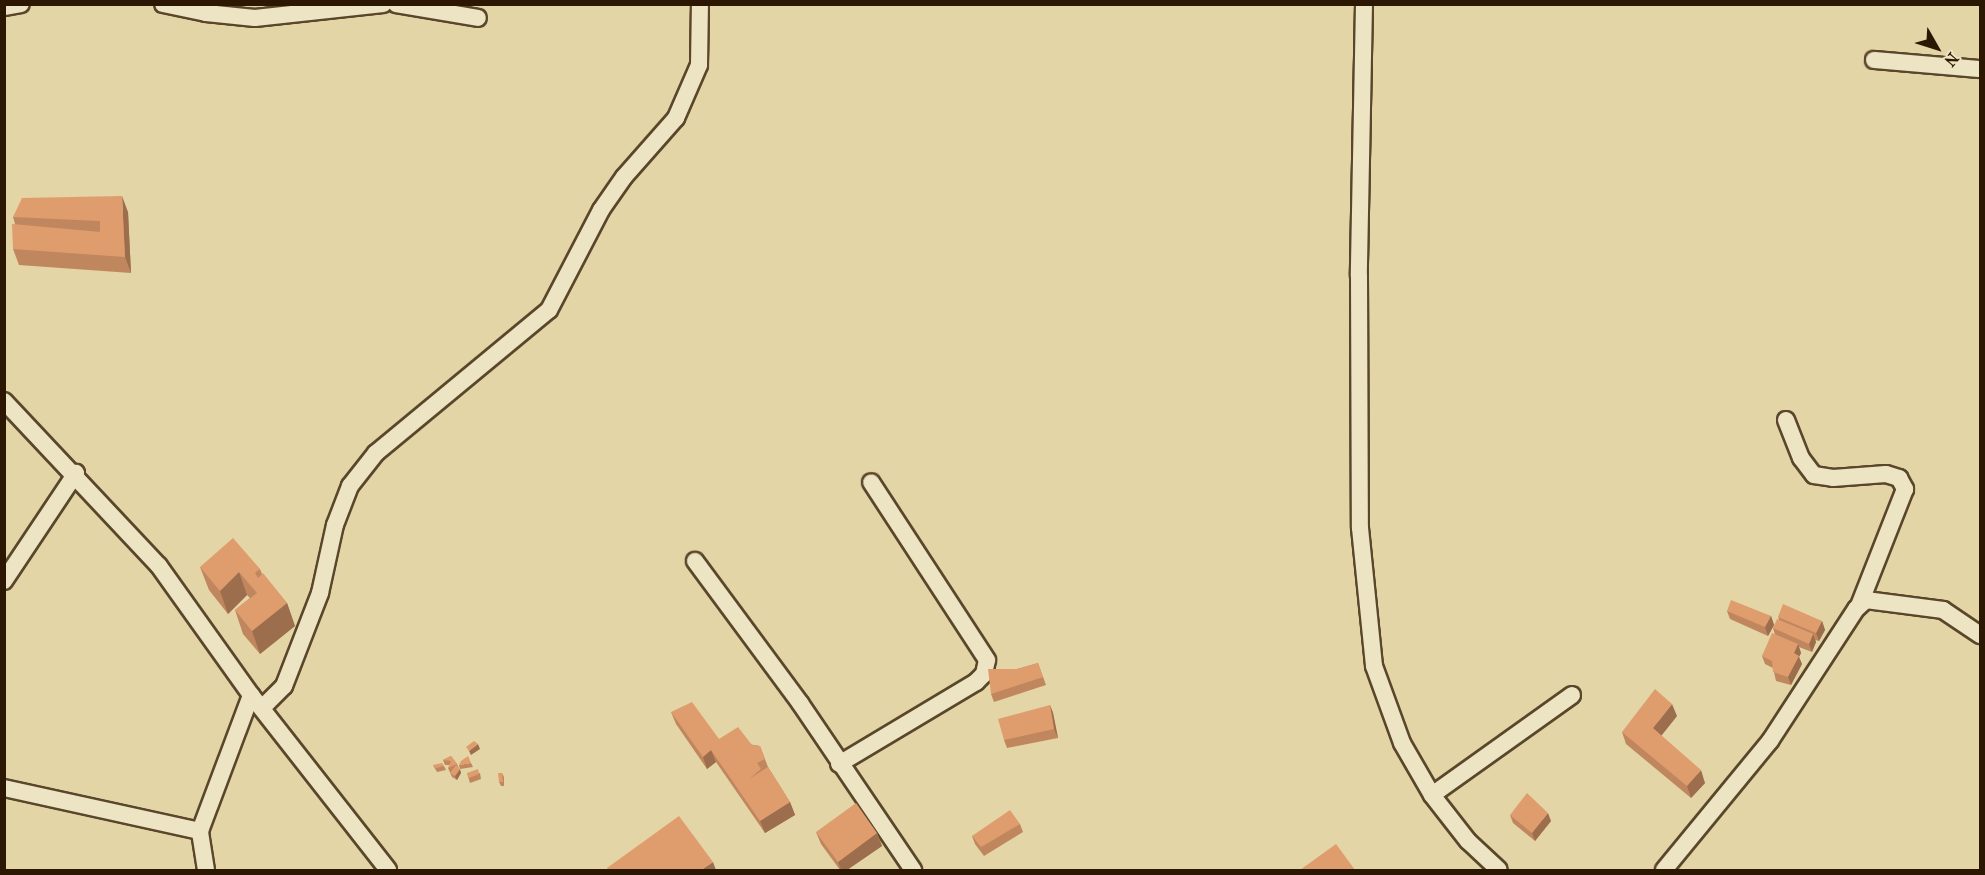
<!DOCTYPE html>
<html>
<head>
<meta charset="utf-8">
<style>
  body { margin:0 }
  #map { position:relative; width:1985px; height:875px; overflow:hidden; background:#e3d5a5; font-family:"IM FELL French Canon",serif }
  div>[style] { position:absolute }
  .roads { filter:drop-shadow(2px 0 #5a472b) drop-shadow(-2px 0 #5a472b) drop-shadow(0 2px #5a472b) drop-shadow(0 -2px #5a472b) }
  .minor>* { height:16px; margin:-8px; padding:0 8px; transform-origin:8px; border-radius:8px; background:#ede4c4 }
  .wall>* { inset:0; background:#c0875f }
  .shaded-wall>* { inset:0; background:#9c6e4d }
  .building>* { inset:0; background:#df9d6e }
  span { translate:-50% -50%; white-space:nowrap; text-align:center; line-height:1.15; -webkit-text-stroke:4.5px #ede4c4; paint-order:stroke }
  .frame { position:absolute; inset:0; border:6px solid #2c1802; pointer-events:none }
  .north { position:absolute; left:1907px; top:18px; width:60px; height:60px; -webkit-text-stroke:4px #ede4c4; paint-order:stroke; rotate:129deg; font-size:16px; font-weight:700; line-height:24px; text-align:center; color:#2c1802 }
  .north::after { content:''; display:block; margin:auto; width:21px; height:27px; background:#2c1802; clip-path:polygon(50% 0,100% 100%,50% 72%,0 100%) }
</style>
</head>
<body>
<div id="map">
  <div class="roads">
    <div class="minor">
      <div style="left:163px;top:4px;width:44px;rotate:11.8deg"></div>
      <div style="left:207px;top:4px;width:9px;rotate:96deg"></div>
      <div style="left:206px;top:13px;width:49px;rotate:5.8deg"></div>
      <div style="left:255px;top:18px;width:129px;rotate:-6.2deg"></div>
      <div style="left:396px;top:4px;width:83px;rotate:9.7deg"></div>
      <div style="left:1364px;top:4px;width:272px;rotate:91.1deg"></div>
      <div style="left:1359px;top:276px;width:252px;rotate:89.8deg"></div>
      <div style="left:1360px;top:528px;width:139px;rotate:84.2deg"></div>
      <div style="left:1374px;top:666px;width:82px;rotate:70deg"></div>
      <div style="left:1402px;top:743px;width:60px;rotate:60deg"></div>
      <div style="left:1432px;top:795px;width:58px;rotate:52deg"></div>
      <div style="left:1468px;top:841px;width:42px;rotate:43.1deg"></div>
      <div style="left:4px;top:7px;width:17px;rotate:-10deg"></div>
      <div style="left:1874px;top:60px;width:106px;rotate:4.9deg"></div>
      <div style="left:4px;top:401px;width:226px;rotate:46.8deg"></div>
      <div style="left:159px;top:566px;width:158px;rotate:54.5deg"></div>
      <div style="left:251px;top:695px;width:222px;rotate:51.9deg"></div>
      <div style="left:1786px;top:420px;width:41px;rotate:68.5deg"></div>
      <div style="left:1801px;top:458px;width:21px;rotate:53deg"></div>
      <div style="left:1814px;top:475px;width:19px;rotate:9deg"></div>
      <div style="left:1833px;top:478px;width:53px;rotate:-4.3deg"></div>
      <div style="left:1886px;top:474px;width:14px;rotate:17deg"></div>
      <div style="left:1899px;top:478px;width:13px;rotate:61deg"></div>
      <div style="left:1905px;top:489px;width:126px;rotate:111.5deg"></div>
      <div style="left:695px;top:561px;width:177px;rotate:53.5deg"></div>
      <div style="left:800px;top:703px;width:202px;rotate:55.9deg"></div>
      <div style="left:4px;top:581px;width:130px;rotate:-56.3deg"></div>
      <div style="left:262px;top:708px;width:31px;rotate:-45deg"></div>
      <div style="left:284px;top:686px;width:100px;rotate:-68.8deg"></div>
      <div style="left:320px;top:593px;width:70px;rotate:-77.6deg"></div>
      <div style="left:335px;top:525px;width:42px;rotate:-69deg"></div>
      <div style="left:350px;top:486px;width:42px;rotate:-51.8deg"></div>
      <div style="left:376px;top:453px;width:224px;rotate:-39.6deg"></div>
      <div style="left:549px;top:310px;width:113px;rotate:-62.5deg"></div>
      <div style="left:601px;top:210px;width:40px;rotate:-55.1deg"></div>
      <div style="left:624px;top:177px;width:79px;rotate:-48.6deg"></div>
      <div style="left:676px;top:118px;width:58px;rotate:-66.5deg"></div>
      <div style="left:699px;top:65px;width:61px;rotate:-89.1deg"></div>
      <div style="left:839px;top:764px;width:160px;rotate:-30.9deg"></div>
      <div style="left:976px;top:682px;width:11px;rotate:-45deg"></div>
      <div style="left:984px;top:674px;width:14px;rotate:-78deg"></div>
      <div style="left:987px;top:660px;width:212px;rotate:-123.1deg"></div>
      <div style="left:4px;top:788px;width:201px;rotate:12.4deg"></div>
      <div style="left:1432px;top:795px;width:172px;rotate:-35.5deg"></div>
      <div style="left:206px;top:870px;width:39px;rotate:-99deg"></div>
      <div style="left:200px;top:831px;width:145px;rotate:-69.4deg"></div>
      <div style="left:1664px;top:870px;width:167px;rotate:-50.6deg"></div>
      <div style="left:1770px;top:741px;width:158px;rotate:-56.9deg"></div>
      <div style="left:1856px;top:609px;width:13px;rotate:-42deg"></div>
      <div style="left:1866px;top:600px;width:78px;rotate:7.4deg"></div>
      <div style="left:1943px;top:610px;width:45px;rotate:34deg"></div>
    </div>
  </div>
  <div class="wall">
    <div style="clip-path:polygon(128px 212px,131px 273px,19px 265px,13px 249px,15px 224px,13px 217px)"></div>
    <div style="clip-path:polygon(200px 567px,260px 569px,262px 574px,287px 603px,295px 626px,260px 654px,243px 634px,235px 610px,250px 598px,247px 595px,228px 614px,209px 590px)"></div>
    <div style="clip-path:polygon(1727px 611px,1771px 616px,1774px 625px,1768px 636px,1730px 619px)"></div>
    <div style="clip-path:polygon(1778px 617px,1822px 621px,1825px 630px,1819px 641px,1815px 640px,1816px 642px,1812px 652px,1799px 647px,1801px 653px,1799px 657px,1802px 664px,1791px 685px,1776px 681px,1773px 668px,1765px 664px,1762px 656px,1775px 635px,1773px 628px,1779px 619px)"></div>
    <div style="clip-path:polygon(1038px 663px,1046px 685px,994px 702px,991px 694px,1017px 669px)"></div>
    <div style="clip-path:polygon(1050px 705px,1053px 713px,1058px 738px,1007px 748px,1004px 740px)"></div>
    <div style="clip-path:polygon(671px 712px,719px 739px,760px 746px,768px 767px,790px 802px,795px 815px,765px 833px,716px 762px,707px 769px,676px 724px)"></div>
    <div style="clip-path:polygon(1677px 716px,1661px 736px,1705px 783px,1691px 798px,1626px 744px,1622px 732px)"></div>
    <div style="clip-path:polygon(451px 756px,457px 764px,461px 773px,457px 780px,452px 777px,448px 768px,450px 765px,445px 765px,443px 760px)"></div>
    <div style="clip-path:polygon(471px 763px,473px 767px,460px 769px,459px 765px)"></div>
    <div style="clip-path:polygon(433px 765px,444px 766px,446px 770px,437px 772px)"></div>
    <div style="clip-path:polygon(467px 773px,480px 773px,481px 779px,470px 783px)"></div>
    <div style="clip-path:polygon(502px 773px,504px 777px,504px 786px,501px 786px,499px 782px)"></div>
    <div style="clip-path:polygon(1510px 815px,1551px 821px,1535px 841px,1513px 823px)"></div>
    <div style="clip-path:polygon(1020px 824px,1023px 832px,984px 856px,975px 844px,972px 836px)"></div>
    <div style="clip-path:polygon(816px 832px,877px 833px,882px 846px,847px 870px,840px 870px,821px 844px)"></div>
  </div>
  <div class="shaded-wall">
    <div style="clip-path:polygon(122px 196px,128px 212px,131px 273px,125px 257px)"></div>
    <div style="clip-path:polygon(239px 572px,247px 595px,228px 614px,220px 591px)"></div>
    <div style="clip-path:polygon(287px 603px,295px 626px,260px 654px,252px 631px)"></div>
    <div style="clip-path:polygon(1771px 616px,1774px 625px,1768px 636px,1765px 627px)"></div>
    <div style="clip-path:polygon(1822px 621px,1825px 630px,1819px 641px,1816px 633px)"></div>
    <div style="clip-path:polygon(1813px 634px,1816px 642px,1812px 652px,1809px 644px)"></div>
    <div style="clip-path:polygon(1798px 644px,1801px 653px,1799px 657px,1802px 664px,1791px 685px,1788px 677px,1794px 653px)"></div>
    <div style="clip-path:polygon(1672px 704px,1677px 716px,1657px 741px,1653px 728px)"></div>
    <div style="clip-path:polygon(1050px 705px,1053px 713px,1058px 738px,1054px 729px)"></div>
    <div style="clip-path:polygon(478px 744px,480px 749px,471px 755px,469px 751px)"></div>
    <div style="clip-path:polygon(711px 750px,716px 762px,707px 769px,703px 757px)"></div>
    <div style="clip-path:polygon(460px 769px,461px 773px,457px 780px,455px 776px)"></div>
    <div style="clip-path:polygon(1701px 770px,1705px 783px,1691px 798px,1687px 786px)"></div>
    <div style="clip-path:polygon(790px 802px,795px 815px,765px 833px,760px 821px)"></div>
    <div style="clip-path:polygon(1548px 813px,1551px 821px,1535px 841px,1532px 833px)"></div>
    <div style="clip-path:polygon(877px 833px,882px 846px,847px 870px,841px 870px,838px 862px)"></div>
    <div style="clip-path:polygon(713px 862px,716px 870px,701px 870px)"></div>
  </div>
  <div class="building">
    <div style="clip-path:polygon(122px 196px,125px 257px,13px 249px,12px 224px,100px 232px,100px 221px,13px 217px,22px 198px)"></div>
    <div style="clip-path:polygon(233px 538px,260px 569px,255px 573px,258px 578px,263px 573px,287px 603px,252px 631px,235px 610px,257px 593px,239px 572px,220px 591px,200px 567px)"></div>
    <div style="clip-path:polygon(1731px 600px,1771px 616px,1765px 627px,1727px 611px)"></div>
    <div style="clip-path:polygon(1783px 604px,1822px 621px,1816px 633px,1778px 617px)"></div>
    <div style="clip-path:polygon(1777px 619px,1813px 634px,1809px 644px,1773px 628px)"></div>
    <div style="clip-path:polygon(1772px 633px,1798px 644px,1794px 653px,1799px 656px,1788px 677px,1773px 672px,1772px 661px,1762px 656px)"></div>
    <div style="clip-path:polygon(1038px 663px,1043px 677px,991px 694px,988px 669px,1017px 669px)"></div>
    <div style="clip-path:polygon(1655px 689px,1672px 704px,1653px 728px,1701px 770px,1687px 786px,1622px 732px)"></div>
    <div style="clip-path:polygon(692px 702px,719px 739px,738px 727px,752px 745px,760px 746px,765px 759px,757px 763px,761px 769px,749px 779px,768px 767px,790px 802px,760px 821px,711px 750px,703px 757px,671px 712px)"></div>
    <div style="clip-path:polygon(1050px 705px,1054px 729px,1004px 740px,998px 719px)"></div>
    <div style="clip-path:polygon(474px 741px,478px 744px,469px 751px,466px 747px)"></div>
    <div style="clip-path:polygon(451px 756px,457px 764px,448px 768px,451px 761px,443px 760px)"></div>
    <div style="clip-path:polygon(468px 756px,471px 763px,459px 765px,461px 761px)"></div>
    <div style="clip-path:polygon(442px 763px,444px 766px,436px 768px,433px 765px)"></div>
    <div style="clip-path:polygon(456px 765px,460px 769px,455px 776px,450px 773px)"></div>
    <div style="clip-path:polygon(478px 769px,479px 774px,469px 778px,467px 773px)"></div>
    <div style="clip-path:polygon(498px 773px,502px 773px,503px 782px,499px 782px)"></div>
    <div style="clip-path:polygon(1527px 793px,1548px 813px,1532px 833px,1510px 815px)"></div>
    <div style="clip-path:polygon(856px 803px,877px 833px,838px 862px,816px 832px)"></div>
    <div style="clip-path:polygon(1010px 810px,1020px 824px,981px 847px,972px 836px)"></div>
    <div style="clip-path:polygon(679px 816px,713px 862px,701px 870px,608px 870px,607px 868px)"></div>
    <div style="clip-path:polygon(1336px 844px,1355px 870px,1300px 870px)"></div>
  </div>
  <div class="frame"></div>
  <div class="north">N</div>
</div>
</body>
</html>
